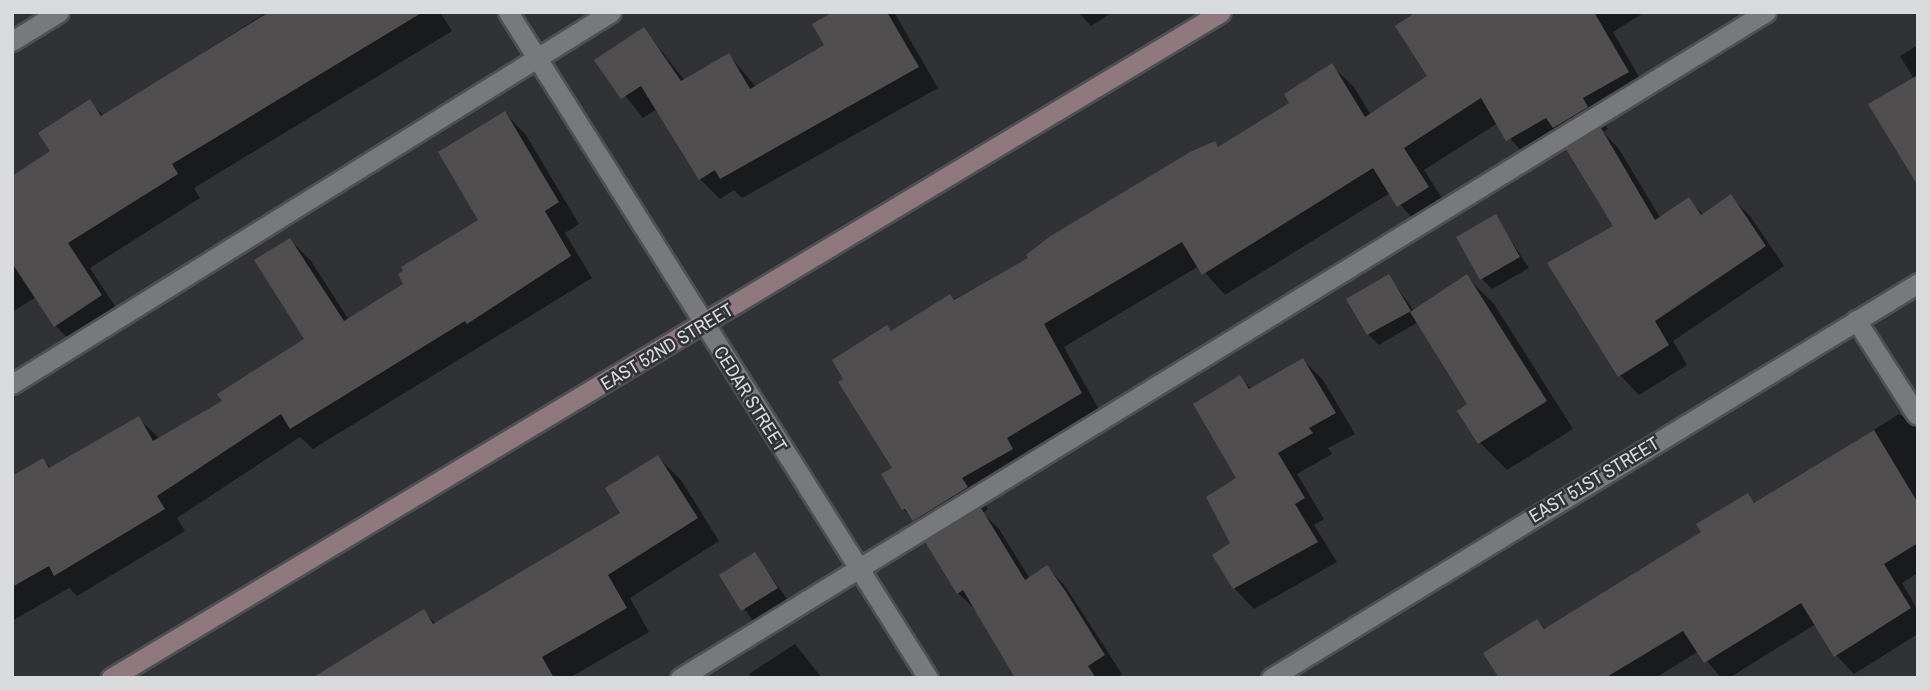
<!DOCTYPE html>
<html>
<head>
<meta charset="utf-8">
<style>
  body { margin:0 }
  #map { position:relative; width:1930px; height:690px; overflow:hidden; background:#303235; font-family:"Archivo Narrow",sans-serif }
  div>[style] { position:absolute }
  .shadow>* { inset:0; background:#0007 }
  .building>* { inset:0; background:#514e50 }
  .roads { filter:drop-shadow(2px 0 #4e5052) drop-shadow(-2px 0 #4e5052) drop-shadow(0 2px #4e5052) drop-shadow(0 -2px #4e5052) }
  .service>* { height:19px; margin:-9.5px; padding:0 9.5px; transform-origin:9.5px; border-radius:9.5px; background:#77797c }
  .minor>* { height:19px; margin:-9.5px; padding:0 9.5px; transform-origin:9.5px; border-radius:9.5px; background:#77797c }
  .secondary>* { height:19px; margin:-9.5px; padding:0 9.5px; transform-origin:9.5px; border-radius:9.5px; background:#8f797f }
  span { translate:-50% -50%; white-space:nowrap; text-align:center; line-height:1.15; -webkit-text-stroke:5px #303235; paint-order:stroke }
  .street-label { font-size:19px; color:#d9dadc }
  .frame { position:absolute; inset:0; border:14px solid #d9dadc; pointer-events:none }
</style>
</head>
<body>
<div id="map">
  <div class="shadow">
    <div style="clip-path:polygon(267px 12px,440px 12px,452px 31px,194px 188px,200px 198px,90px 268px,124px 320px,78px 349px,55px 325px,36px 297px,12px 312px,12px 178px,52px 152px,90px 102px,104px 116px)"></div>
    <div style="clip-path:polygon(836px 12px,894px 12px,938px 88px,742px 198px,734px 190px,720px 199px,700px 179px,657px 109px,643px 118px,597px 60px,644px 29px,685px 81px,729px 55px,756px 87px,827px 46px)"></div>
    <div style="clip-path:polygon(1078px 12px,1113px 12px,1091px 26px)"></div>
    <div style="clip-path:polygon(1421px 12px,1645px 12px,1613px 32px,1649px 94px,1603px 121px,1608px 129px,1603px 132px,1619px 149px,1661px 219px,1688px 200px,1704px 215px,1731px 197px,1750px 216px,1784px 266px,1673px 341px,1687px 365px,1639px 395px,1620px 375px,1615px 227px,1567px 140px,1530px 162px,1498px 123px,1424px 170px,1449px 209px,1420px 227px,1390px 193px,1225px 295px,1199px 266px,1064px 347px,1102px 415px,982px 501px,988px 509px,983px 513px,999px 529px,1030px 579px,1047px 567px,1065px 586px,1122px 674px,1116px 678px,1018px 678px,977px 611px,958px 593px,933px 539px,903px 509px,894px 469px,892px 332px,1030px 259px,1214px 143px,1219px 148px,1291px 103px,1332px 66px,1354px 87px,1371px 115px,1429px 76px)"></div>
    <div style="clip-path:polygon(1918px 45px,1918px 180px,1914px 79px,1900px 56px)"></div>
    <div style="clip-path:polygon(505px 113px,526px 135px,579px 224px,565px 233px,592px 278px,313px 449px,300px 437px,177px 518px,185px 531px,77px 596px,69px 588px,12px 621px,12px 514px,43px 460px,51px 468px,138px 418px,160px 439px,224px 402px,307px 340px,290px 240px,311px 261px,349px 320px,406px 284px,481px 221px)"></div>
    <div style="clip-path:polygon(1495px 216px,1529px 268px,1492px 289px,1482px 279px)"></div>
    <div style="clip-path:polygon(1389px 276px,1414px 311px,1467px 277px,1494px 304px,1573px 429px,1507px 470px,1480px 443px,1459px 411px,1470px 405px,1418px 322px,1379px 345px,1368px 334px)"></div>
    <div style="clip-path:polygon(1303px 360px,1323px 380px,1355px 434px,1328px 448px,1332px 454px,1297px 474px,1324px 519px,1314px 525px,1337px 562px,1254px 609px,1234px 588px,1240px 378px,1252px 389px)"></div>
    <div style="clip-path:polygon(1899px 414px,1918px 426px,1918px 573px,1902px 583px,1918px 610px,1918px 634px,1854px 674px,1836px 655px,1816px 624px,1729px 678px,1721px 678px,1699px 651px,1655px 678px,1501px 678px,1537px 621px,1546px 629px,1704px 533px,1747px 495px,1756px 504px)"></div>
    <div style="clip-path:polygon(658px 457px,681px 480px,719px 541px,630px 598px,649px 632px,569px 678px,313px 678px,424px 612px,436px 624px,623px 514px)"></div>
    <div style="clip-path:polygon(755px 554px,787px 599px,753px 621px,721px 576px)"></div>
    <div style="clip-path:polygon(795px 644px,822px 678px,752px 678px,749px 674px)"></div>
  </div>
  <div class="building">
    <div style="clip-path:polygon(269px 12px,423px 12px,172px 164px,178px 174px,68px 243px,102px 295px,54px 327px,12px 263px,12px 176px,50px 151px,38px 133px,90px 99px,101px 116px)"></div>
    <div style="clip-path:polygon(833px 12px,887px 12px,919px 67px,720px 179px,715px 170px,699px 180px,641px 86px,621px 99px,594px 60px,644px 27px,681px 81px,729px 53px,750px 89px,824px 45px,812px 24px)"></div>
    <div style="clip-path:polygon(1416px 12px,1594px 12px,1629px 72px,1583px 98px,1588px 107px,1553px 128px,1546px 118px,1506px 141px,1481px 98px,1404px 148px,1429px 187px,1397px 207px,1373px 168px,1202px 275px,1182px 242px,1044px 324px,1082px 393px,1007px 438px,1013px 449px,962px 478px,968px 487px,913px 521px,905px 509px,902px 510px,881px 474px,892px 468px,838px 382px,843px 379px,832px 360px,887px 325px,891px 331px,950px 294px,954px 300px,1028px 258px,1026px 255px,1049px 237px,1190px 152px,1215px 141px,1218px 147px,1289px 103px,1284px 94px,1332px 63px,1365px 117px,1427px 76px,1395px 26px)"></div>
    <div style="clip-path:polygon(1918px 75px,1918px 186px,1868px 104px)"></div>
    <div style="clip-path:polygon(505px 111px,559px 202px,545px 211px,571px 256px,467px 324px,465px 321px,290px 429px,281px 414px,157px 496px,165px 509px,54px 576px,49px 566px,12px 587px,12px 476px,43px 458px,49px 468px,139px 416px,153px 441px,222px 401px,217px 394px,304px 339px,254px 260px,290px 238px,344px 321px,403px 284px,398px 274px,403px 271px,401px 267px,478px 220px,438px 152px)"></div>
    <div style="clip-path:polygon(1601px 128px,1655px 220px,1689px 197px,1701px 215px,1731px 194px,1766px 246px,1655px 321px,1669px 345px,1618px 377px,1547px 263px,1613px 226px,1566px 149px)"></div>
    <div style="clip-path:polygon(1496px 214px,1520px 257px,1480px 280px,1456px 237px)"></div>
    <div style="clip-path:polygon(1389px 274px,1411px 311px,1367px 335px,1346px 299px)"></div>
    <div style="clip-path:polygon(1467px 274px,1547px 401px,1478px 444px,1457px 411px,1467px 404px,1410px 312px)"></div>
    <div style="clip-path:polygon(1303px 358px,1336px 413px,1309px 428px,1313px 433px,1278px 453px,1305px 498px,1295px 504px,1318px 542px,1233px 589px,1212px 555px,1230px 543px,1206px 497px,1236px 478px,1193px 404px,1240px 375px,1249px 389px)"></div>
    <div style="clip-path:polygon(1874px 430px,1918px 503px,1918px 543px,1884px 564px,1911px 608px,1834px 657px,1801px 603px,1704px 663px,1683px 631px,1605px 678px,1499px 678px,1483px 653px,1537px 619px,1544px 629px,1701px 532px,1696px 524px,1748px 493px,1754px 503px)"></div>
    <div style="clip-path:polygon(658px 455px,698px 518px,608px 575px,627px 608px,542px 657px,554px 678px,312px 678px,424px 609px,433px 624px,620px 513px,605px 488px)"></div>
    <div style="clip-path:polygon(981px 508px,1025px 580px,1047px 565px,1066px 592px,1105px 655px,1088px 666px,1096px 678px,1015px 678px,963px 590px,957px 594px,925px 542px)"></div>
    <div style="clip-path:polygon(755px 552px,778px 588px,741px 611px,719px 575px)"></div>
  </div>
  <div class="roads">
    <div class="service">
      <div style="left:1856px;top:320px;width:112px;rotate:57.4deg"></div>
      <div style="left:12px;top:384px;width:705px;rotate:-31.84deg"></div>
      <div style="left:680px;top:678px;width:1274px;rotate:-31.52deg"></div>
    </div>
    <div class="minor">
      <div style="left:508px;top:12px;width:787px;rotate:57.76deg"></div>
      <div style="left:12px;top:41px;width:55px;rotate:-31.7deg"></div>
      <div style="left:1271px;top:678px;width:758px;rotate:-31.4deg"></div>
    </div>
    <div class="secondary">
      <div style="left:111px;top:678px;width:1294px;rotate:-30.96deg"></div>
    </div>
  </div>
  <div class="street-label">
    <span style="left:667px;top:347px;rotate:-31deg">EAST 52ND STREET</span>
    <span style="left:750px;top:399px;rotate:58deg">CEDAR STREET</span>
    <span style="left:1594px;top:480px;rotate:-31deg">EAST 51ST STREET</span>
  </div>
  <div class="frame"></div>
</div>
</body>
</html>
